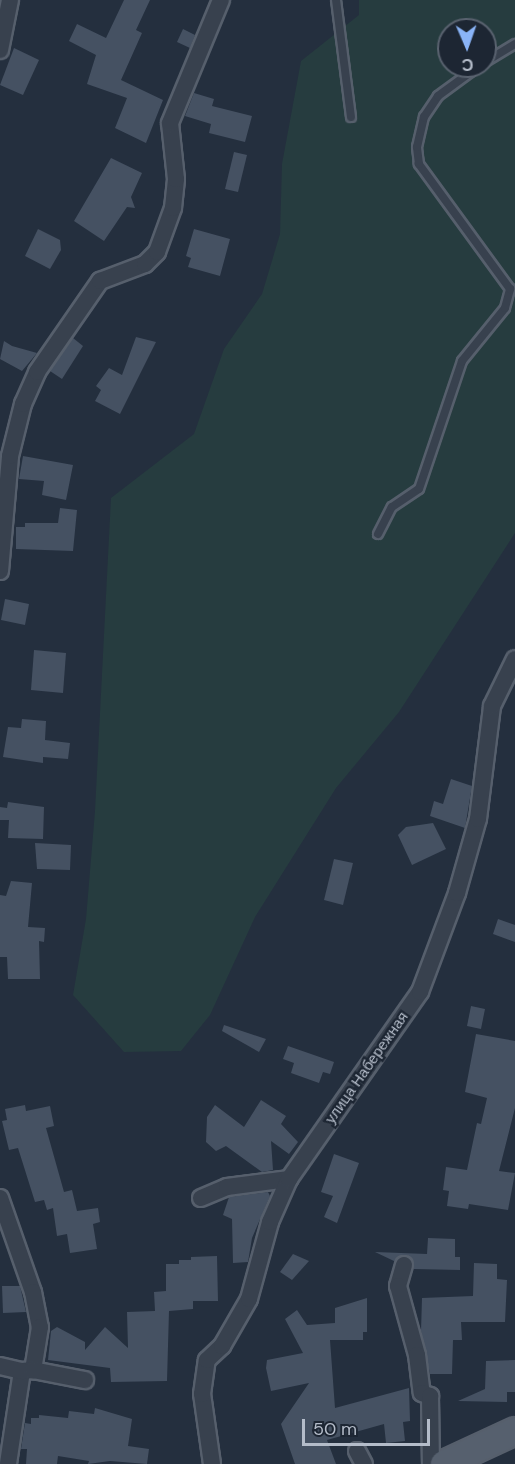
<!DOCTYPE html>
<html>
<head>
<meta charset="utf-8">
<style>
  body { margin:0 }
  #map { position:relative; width:515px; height:1464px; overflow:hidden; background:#242f3e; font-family:"DM Sans",sans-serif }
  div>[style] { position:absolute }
  .green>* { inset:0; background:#263c3f }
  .building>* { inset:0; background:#455162 }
  .roads { filter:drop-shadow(2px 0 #565f6c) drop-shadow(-2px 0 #565f6c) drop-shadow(0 2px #565f6c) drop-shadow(0 -2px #565f6c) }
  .lane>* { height:8px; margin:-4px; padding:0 4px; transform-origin:4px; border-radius:4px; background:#38414e }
  .street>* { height:16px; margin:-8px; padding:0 8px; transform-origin:8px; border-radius:8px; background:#38414e }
  .primary>* { height:26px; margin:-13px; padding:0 13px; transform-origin:13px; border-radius:13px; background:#56606e }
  span { translate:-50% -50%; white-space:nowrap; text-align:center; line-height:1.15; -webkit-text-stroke:5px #1d2633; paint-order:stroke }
  .street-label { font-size:15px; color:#b4bcc9 }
  .north { position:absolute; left:437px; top:18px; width:60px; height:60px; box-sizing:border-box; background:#1d2633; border:2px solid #59626f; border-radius:50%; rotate:178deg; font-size:16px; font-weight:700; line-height:24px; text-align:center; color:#b4bcc9 }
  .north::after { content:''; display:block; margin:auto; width:21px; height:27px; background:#8ab4f8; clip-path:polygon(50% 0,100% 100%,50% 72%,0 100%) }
  .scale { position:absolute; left:302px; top:1419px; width:128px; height:27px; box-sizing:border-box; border:3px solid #b4bcc9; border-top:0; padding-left:8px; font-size:18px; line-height:21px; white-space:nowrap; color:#b4bcc9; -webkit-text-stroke:4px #1d2633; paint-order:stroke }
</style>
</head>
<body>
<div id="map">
  <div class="green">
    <div style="clip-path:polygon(evenodd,359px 0,515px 0,515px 533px,399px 712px,336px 788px,255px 917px,210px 1015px,181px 1051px,124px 1052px,73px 995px,86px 919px,95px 811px,111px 498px,194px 434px,224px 349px,262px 294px,280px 234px,282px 164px,301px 61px,359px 15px,359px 0,449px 30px,485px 30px,485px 66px,449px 66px,449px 30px)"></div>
  </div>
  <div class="building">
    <div style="clip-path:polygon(124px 0,150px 0,136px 30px,142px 33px,121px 80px,163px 100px,146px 143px,115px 128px,127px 98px,87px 84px,96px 55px,69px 41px,77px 24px,106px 38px)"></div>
    <div style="clip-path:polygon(183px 29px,195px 35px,190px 48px,177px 42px)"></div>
    <div style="clip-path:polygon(14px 48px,39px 60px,23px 95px,0 85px)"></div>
    <div style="clip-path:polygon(194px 93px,214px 99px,212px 106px,252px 116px,245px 142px,209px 133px,211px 124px,185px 116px)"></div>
    <div style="clip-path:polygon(234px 152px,247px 155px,238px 192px,225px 189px)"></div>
    <div style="clip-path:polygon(111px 158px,142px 173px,131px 197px,135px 208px,127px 207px,104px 241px,74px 221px)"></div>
    <div style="clip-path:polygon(38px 229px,60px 240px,61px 250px,50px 269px,25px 256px)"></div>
    <div style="clip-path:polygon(194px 229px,230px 239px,220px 276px,188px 267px,191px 258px,186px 256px)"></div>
    <div style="clip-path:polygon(136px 337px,156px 342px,120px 414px,95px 401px,101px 390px,96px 386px,109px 368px,122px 375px)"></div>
    <div style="clip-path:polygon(73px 338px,83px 346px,62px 379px,50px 371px)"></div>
    <div style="clip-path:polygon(4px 341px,12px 346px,37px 353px,22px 371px,0 359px)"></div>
    <div style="clip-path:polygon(23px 456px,73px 465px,66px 500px,42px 495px,44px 481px,19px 479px)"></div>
    <div style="clip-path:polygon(60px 508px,77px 510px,73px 551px,16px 549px,16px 527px,25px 527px,25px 523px,58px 523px)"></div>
    <div style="clip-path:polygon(5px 599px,29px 604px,25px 625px,1px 620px)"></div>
    <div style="clip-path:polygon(34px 650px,66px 653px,63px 693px,31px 690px)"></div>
    <div style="clip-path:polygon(22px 719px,46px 721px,45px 740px,70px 743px,68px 759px,43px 757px,43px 763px,3px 757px,8px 727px,21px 728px)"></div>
    <div style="clip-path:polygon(451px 779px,472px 786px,465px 828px,430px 816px,434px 801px,443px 804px)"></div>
    <div style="clip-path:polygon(8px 802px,44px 807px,43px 839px,8px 838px,9px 820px,0 820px,0 807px,7px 808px)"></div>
    <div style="clip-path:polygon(433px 823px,446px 849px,412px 865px,398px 835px,406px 827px)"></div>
    <div style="clip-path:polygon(35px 843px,71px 845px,70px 870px,37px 869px)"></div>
    <div style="clip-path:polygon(334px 859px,353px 863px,343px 905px,324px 900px)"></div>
    <div style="clip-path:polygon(11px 881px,32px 883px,28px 927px,45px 928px,44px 942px,39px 941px,40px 979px,8px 979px,7px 957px,0 957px,0 895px,6px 896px)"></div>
    <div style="clip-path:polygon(498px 919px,515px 925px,515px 942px,493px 934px)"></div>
    <div style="clip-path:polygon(471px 1006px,485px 1009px,481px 1029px,467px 1026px)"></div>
    <div style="clip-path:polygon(224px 1025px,266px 1039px,259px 1052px,222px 1031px)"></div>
    <div style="clip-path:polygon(476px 1034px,515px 1041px,515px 1108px,499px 1171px,515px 1173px,508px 1210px,469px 1204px,468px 1209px,447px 1206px,449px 1191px,443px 1190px,446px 1167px,467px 1170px,477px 1123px,481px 1124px,487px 1098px,465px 1092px)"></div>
    <div style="clip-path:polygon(288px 1046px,334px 1062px,330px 1074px,323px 1072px,319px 1083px,291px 1073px,294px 1063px,283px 1059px)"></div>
    <div style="clip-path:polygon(261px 1100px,286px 1116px,281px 1124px,298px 1142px,289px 1154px,271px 1141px,273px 1170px,262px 1172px,226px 1146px,216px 1151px,206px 1142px,207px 1117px,215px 1105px,244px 1127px)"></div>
    <div style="clip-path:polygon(25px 1105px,26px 1111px,50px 1106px,54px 1126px,46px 1128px,64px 1192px,72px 1190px,77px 1211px,98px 1208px,100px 1222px,93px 1224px,97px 1249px,70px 1253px,67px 1234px,57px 1236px,53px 1208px,47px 1210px,44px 1200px,35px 1202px,18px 1148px,9px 1150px,2px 1121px,7px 1120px,5px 1109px)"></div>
    <div style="clip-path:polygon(334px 1154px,359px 1163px,337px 1223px,324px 1217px,333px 1196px,321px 1192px)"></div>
    <div style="clip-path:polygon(268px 1192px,270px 1196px,252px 1238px,248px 1262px,233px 1263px,232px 1219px,223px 1215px,229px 1197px)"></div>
    <div style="clip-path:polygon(428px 1238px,455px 1239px,455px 1257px,460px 1257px,460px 1270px,414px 1269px,414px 1262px,407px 1255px,394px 1261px,375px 1252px,427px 1254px)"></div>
    <div style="clip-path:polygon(293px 1254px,309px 1261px,292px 1280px,280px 1272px)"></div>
    <div style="clip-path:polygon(217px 1256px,218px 1301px,193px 1301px,193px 1309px,169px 1311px,167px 1381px,111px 1382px,110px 1368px,48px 1360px,51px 1331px,57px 1327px,85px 1342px,85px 1350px,105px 1327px,128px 1348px,127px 1312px,155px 1311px,154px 1292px,166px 1291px,166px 1264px,179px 1264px,179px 1260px,191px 1260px,191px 1257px)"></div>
    <div style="clip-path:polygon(474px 1263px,497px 1264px,497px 1279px,507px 1280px,505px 1322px,461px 1322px,462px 1340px,453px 1340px,452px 1374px,430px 1374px,421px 1331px,422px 1298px,473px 1296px)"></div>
    <div style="clip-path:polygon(2px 1286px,20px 1286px,26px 1312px,3px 1313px)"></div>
    <div style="clip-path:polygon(367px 1298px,367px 1332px,363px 1332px,363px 1340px,330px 1340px,335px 1408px,409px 1388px,410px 1421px,403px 1422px,405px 1441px,386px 1443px,384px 1424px,327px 1440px,336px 1464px,295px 1464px,281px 1424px,309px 1383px,271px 1391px,266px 1368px,267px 1360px,303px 1353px,285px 1319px,297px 1310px,307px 1325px,335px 1323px,335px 1308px)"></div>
    <div style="clip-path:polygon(515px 1360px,515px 1392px,507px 1392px,507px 1402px,458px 1401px,485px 1389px,486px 1361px)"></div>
    <div style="clip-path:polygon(95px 1408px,132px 1419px,128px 1446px,149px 1449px,147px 1464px,110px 1461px,88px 1464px,89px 1461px,58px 1456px,57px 1464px,26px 1464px,27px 1449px,21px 1449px,25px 1423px,31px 1424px,31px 1418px,39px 1418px,39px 1415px,68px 1418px,69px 1411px,94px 1414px)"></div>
  </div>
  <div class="roads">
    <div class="lane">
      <div style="left:336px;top:0;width:118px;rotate:82.7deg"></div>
      <div style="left:485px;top:62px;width:35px;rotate:-31deg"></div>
      <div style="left:378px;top:534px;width:30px;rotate:-63deg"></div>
      <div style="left:392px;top:507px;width:32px;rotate:-34deg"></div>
      <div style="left:419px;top:489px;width:135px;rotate:-71.4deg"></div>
      <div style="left:462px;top:361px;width:68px;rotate:-50.9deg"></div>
      <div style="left:505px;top:308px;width:20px;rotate:-75deg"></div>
      <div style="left:510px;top:289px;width:155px;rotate:-126.1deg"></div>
      <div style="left:419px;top:164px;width:17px;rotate:-97deg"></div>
      <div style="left:417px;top:147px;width:31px;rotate:-77deg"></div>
      <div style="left:424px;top:117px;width:25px;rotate:-56deg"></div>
      <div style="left:438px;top:96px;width:51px;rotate:-36.2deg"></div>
    </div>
    <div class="street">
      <div style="left:0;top:50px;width:51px;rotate:-78.7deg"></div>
      <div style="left:0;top:571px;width:115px;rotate:-85deg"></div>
      <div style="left:10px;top:456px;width:54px;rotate:-76deg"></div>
      <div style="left:23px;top:404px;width:35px;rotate:-66deg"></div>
      <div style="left:37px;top:372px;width:111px;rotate:-55.3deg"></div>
      <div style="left:100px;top:281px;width:48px;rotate:-20.7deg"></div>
      <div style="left:145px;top:264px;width:17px;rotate:-45deg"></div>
      <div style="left:157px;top:252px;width:47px;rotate:-70deg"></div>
      <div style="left:173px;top:208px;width:29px;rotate:-84deg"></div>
      <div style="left:176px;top:179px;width:56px;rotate:-96.1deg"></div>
      <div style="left:170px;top:123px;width:133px;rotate:-67.5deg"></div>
      <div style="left:0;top:1198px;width:100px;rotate:70.7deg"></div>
      <div style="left:33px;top:1292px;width:36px;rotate:79deg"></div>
      <div style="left:40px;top:1327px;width:44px;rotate:99.2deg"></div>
      <div style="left:33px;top:1370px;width:11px;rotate:175deg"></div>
      <div style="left:22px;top:1371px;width:94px;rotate:98.6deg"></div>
      <div style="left:201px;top:1198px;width:28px;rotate:-23deg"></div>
      <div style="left:227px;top:1187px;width:63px;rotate:-7.4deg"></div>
      <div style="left:404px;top:1265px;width:22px;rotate:106deg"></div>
      <div style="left:398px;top:1286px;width:72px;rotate:74.6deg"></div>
      <div style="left:417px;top:1355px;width:38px;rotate:83deg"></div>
      <div style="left:422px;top:1393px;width:9px;rotate:21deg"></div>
      <div style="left:430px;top:1396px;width:68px;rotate:89.2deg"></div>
      <div style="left:0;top:1366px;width:23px;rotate:13deg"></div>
      <div style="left:33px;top:1370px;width:53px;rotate:10.9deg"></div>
      <div style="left:357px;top:1451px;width:15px;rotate:62deg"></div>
      <div style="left:212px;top:1464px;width:71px;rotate:-98.1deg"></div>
      <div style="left:202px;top:1394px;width:34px;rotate:-82deg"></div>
      <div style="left:207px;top:1360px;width:21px;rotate:-43deg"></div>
      <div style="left:222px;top:1346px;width:54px;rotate:-60.1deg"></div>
      <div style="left:249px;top:1299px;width:80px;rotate:-74.7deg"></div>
      <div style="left:270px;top:1222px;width:47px;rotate:-66.2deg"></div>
      <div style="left:289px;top:1179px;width:228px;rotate:-55deg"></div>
      <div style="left:420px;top:992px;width:106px;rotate:-69.5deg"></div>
      <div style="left:457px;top:893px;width:77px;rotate:-74.2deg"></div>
      <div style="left:478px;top:819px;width:114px;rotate:-82.9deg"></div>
      <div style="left:492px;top:706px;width:52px;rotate:-63.9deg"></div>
    </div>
    <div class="primary">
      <div style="left:444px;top:1464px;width:78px;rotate:-24.9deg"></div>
    </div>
  </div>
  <div class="street-label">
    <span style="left:367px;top:1068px;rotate:-55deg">улица Набережная</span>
  </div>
  <div class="north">С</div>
  <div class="scale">50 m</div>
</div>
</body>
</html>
